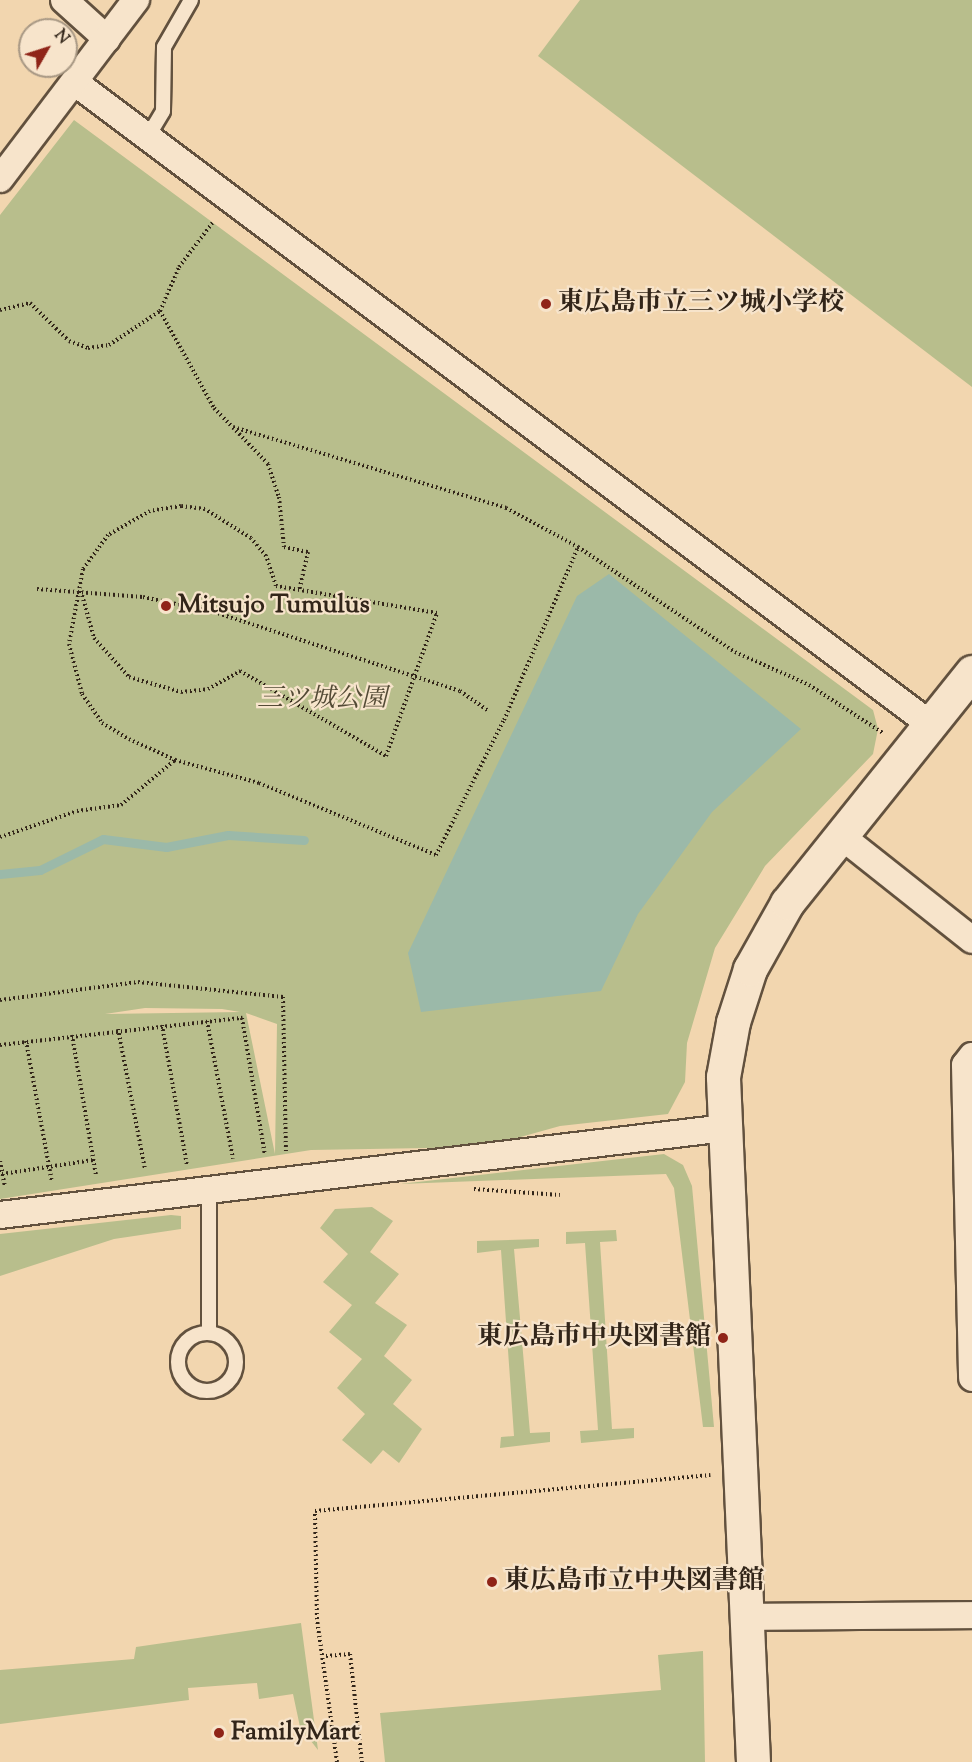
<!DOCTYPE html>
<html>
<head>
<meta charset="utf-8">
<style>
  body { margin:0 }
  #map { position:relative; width:972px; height:1762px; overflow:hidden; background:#f2d6af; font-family:"Sorts Mill Goudy","Noto Serif JP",serif }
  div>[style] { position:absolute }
  .green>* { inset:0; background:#b8be8c }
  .water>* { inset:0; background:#9bb9a9 }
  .stream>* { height:9px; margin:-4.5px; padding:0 4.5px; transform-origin:4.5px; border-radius:4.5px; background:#9bb9a9 }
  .path>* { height:4px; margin-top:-2px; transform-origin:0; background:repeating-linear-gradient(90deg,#322519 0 1.5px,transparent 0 4.5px) }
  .roads { filter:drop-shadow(2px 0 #62513e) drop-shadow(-2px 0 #62513e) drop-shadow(0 2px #62513e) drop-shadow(0 -2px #62513e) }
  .lane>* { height:14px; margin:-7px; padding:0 7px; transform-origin:7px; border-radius:7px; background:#f7e4cb }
  .lane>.ring { margin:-7px; padding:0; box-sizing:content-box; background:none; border:14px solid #f7e4cb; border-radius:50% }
  .street>* { height:26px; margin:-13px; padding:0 13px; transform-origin:13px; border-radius:13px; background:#f7e4cb }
  .secondary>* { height:33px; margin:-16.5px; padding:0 16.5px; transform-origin:16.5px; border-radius:16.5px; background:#f7e4cb }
  .dots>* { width:16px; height:16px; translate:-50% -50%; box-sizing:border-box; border:3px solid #f7e4cb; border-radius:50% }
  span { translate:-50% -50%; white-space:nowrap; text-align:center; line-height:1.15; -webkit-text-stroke:4.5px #f7e4cb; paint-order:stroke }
  .poi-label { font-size:26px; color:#322519; font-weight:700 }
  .left { translate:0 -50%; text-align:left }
  .right { translate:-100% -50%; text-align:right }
  .park-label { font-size:26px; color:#544b36; font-style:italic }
  .north { position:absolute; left:18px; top:18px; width:60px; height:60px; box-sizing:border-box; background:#f7e4cb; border:2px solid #a89884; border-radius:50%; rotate:51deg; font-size:16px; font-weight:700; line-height:24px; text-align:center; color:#322519 }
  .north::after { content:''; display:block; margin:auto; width:21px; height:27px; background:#8f2418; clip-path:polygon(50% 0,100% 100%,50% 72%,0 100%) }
</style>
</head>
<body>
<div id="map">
  <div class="green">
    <div style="clip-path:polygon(580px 0,972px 0,972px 387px,538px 56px)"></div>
    <div style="clip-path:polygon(evenodd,74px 120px,873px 710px,878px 729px,873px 754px,765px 866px,715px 948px,687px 1043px,685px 1082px,668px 1114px,560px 1126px,485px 1147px,311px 1150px,0 1199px,0 215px,74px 120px,145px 1008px,222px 1009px,240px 1012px,105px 1014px,145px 1008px,74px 120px,246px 1013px,277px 1024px,275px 1154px,246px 1013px)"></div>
    <div style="clip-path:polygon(664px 1154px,683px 1165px,692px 1186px,714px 1427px,703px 1427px,674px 1188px,666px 1174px,400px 1184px)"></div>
    <div style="clip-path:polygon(372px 1207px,393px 1221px,370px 1252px,399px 1274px,375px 1303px,407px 1325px,384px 1356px,412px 1380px,393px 1404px,422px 1429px,399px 1463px,383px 1450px,371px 1464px,342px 1440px,365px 1414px,337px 1388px,362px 1359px,329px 1332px,352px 1305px,323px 1282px,348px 1254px,320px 1228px,335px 1209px)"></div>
    <div style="clip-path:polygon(171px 1215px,181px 1216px,181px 1229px,114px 1239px,0 1276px,0 1234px)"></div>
    <div style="clip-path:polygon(616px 1230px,617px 1241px,600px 1242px,612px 1429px,634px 1428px,634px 1438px,581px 1443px,580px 1431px,598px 1430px,585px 1243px,566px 1244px,566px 1232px)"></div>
    <div style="clip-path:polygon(539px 1239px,539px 1247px,514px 1249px,530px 1433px,550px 1432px,550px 1442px,500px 1448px,501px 1437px,514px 1436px,501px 1250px,477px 1253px,477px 1241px)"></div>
    <div style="clip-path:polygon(301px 1623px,318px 1750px,300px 1727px,293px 1694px,259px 1699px,257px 1683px,188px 1688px,189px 1700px,0 1724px,0 1670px,134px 1659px,136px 1647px)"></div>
    <div style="clip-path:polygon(703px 1651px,705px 1762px,385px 1762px,380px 1713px,661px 1690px,658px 1655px)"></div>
  </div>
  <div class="water">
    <div style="clip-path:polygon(609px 574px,801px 729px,712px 812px,638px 914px,601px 991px,421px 1012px,408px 953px,577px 596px)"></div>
  </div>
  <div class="stream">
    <div style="left:0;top:874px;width:40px;rotate:-5.7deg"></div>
    <div style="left:40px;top:870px;width:70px;rotate:-26.2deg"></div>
    <div style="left:103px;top:839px;width:64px;rotate:7.2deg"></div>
    <div style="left:166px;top:847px;width:63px;rotate:-11deg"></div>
    <div style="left:228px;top:835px;width:76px;rotate:3.8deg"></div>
  </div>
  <div class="path">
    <div style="left:0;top:310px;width:31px;rotate:-13deg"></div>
    <div style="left:30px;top:303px;width:54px;rotate:44.3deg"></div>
    <div style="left:69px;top:341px;width:20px;rotate:20deg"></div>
    <div style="left:88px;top:348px;width:21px;rotate:-8deg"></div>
    <div style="left:109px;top:345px;width:61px;rotate:-33.7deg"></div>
    <div style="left:160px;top:311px;width:48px;rotate:-66.6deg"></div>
    <div style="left:179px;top:267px;width:56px;rotate:-52.9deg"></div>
    <div style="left:160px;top:311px;width:111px;rotate:60.9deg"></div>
    <div style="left:214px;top:408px;width:78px;rotate:46deg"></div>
    <div style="left:268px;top:464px;width:35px;rotate:72deg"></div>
    <div style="left:279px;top:497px;width:50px;rotate:84.3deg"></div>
    <div style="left:284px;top:547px;width:25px;rotate:12deg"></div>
    <div style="left:308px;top:552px;width:39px;rotate:103deg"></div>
    <div style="left:233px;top:427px;width:285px;rotate:16.5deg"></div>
    <div style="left:506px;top:508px;width:82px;rotate:28.4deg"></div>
    <div style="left:578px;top:547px;width:189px;rotate:33.8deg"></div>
    <div style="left:735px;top:652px;width:81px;rotate:24deg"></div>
    <div style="left:809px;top:685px;width:88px;rotate:33deg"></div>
    <div style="left:37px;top:589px;width:106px;rotate:4.3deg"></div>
    <div style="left:143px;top:597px;width:73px;rotate:11.9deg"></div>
    <div style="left:214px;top:612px;width:258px;rotate:17.8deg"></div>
    <div style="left:460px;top:691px;width:35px;rotate:35deg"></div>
    <div style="left:81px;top:591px;width:49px;rotate:74.5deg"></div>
    <div style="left:94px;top:638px;width:52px;rotate:48.1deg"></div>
    <div style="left:129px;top:677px;width:54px;rotate:16.1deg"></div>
    <div style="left:181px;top:692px;width:27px;rotate:-6deg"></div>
    <div style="left:208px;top:689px;width:37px;rotate:-29deg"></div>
    <div style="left:240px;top:671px;width:169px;rotate:30.2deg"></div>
    <div style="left:386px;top:756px;width:152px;rotate:-70.4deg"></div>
    <div style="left:437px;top:613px;width:163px;rotate:-170.5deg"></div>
    <div style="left:276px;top:586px;width:32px;rotate:-108deg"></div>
    <div style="left:266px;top:556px;width:23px;rotate:-130deg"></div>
    <div style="left:251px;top:538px;width:54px;rotate:-147.8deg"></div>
    <div style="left:205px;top:509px;width:24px;rotate:-173deg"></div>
    <div style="left:181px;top:506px;width:31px;rotate:171deg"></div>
    <div style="left:150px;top:511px;width:48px;rotate:150.3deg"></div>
    <div style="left:108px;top:535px;width:42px;rotate:126.3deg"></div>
    <div style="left:83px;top:569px;width:76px;rotate:100.6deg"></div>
    <div style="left:69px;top:644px;width:52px;rotate:75.4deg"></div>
    <div style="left:82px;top:694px;width:35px;rotate:55deg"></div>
    <div style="left:102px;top:723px;width:31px;rotate:31deg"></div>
    <div style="left:129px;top:739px;width:51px;rotate:24.5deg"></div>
    <div style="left:175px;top:760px;width:87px;rotate:15.3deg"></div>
    <div style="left:259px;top:783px;width:191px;rotate:22.1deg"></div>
    <div style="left:436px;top:855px;width:151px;rotate:-63.3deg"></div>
    <div style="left:504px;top:720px;width:188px;rotate:-66.8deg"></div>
    <div style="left:0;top:837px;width:81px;rotate:-18.7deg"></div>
    <div style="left:77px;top:811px;width:44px;rotate:-7.8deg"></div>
    <div style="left:121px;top:805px;width:70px;rotate:-39.8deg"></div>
    <div style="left:0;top:1000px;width:139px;rotate:-7.4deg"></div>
    <div style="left:138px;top:982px;width:146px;rotate:5.9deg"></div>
    <div style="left:283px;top:997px;width:154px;rotate:88.9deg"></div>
    <div style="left:207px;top:1021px;width:140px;rotate:79.3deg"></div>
    <div style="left:162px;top:1025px;width:142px;rotate:79.9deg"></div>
    <div style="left:118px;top:1029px;width:143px;rotate:79.1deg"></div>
    <div style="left:72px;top:1035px;width:143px;rotate:80.3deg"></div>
    <div style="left:26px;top:1041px;width:143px;rotate:79.6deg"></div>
    <div style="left:0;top:1045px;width:244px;rotate:-6.4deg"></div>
    <div style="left:242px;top:1018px;width:139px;rotate:80.5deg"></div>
    <div style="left:0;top:1161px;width:25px;rotate:79deg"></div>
    <div style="left:2px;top:1174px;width:92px;rotate:-8.7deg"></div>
    <div style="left:474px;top:1189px;width:86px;rotate:4deg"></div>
    <div style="left:326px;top:1656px;width:24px;rotate:-5deg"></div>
    <div style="left:350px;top:1654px;width:109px;rotate:83.7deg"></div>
    <div style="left:337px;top:1762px;width:144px;rotate:-98deg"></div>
    <div style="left:317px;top:1619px;width:108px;rotate:-91.1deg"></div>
    <div style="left:315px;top:1511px;width:397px;rotate:-5.2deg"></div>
  </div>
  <div class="roads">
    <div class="lane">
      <div style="left:147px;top:138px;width:31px;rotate:-59deg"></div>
      <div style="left:163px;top:111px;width:64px;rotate:-89.1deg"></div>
      <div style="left:164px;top:47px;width:54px;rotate:-60.1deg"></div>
      <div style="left:209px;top:1190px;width:143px;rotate:90deg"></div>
      <div class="ring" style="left:178px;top:1333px;width:44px;height:44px"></div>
    </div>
    <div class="street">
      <div style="left:64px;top:0;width:58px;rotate:42.2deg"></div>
      <div style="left:77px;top:84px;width:1066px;rotate:36.88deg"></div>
      <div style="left:0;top:179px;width:225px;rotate:-52.8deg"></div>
      <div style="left:841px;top:836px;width:167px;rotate:38.4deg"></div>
      <div style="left:972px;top:1056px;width:11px;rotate:128deg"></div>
      <div style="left:965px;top:1065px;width:313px;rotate:88.7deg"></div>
      <div style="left:0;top:1215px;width:730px;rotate:-6.84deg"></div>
      <div style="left:748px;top:1617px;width:224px;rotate:-0.5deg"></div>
    </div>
    <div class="secondary">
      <div style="left:753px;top:1762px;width:686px;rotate:-92.51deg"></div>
      <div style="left:723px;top:1077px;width:56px;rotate:-79.7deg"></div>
      <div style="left:733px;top:1022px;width:56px;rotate:-72.2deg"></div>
      <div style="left:750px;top:969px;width:76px;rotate:-60.7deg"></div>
      <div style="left:787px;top:903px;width:296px;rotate:-51.3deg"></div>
    </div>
  </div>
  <div class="dots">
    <div style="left:546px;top:304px;background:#8f2418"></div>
    <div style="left:166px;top:606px;background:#8f2418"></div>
    <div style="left:723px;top:1338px;background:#8f2418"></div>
    <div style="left:492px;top:1582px;background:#8f2418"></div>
    <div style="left:219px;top:1733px;background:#8f2418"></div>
  </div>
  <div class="poi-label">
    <span class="left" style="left:558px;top:304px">東広島市立三ツ城小学校</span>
    <span class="left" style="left:178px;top:606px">Mitsujo Tumulus</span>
    <span class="right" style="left:711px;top:1338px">東広島市中央図書館</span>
    <span class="left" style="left:504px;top:1582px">東広島市立中央図書館</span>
    <span class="left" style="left:231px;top:1733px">FamilyMart</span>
  </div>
  <div class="park-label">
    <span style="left:322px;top:700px">三ツ城公園</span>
  </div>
  <div class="north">N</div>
</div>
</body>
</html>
